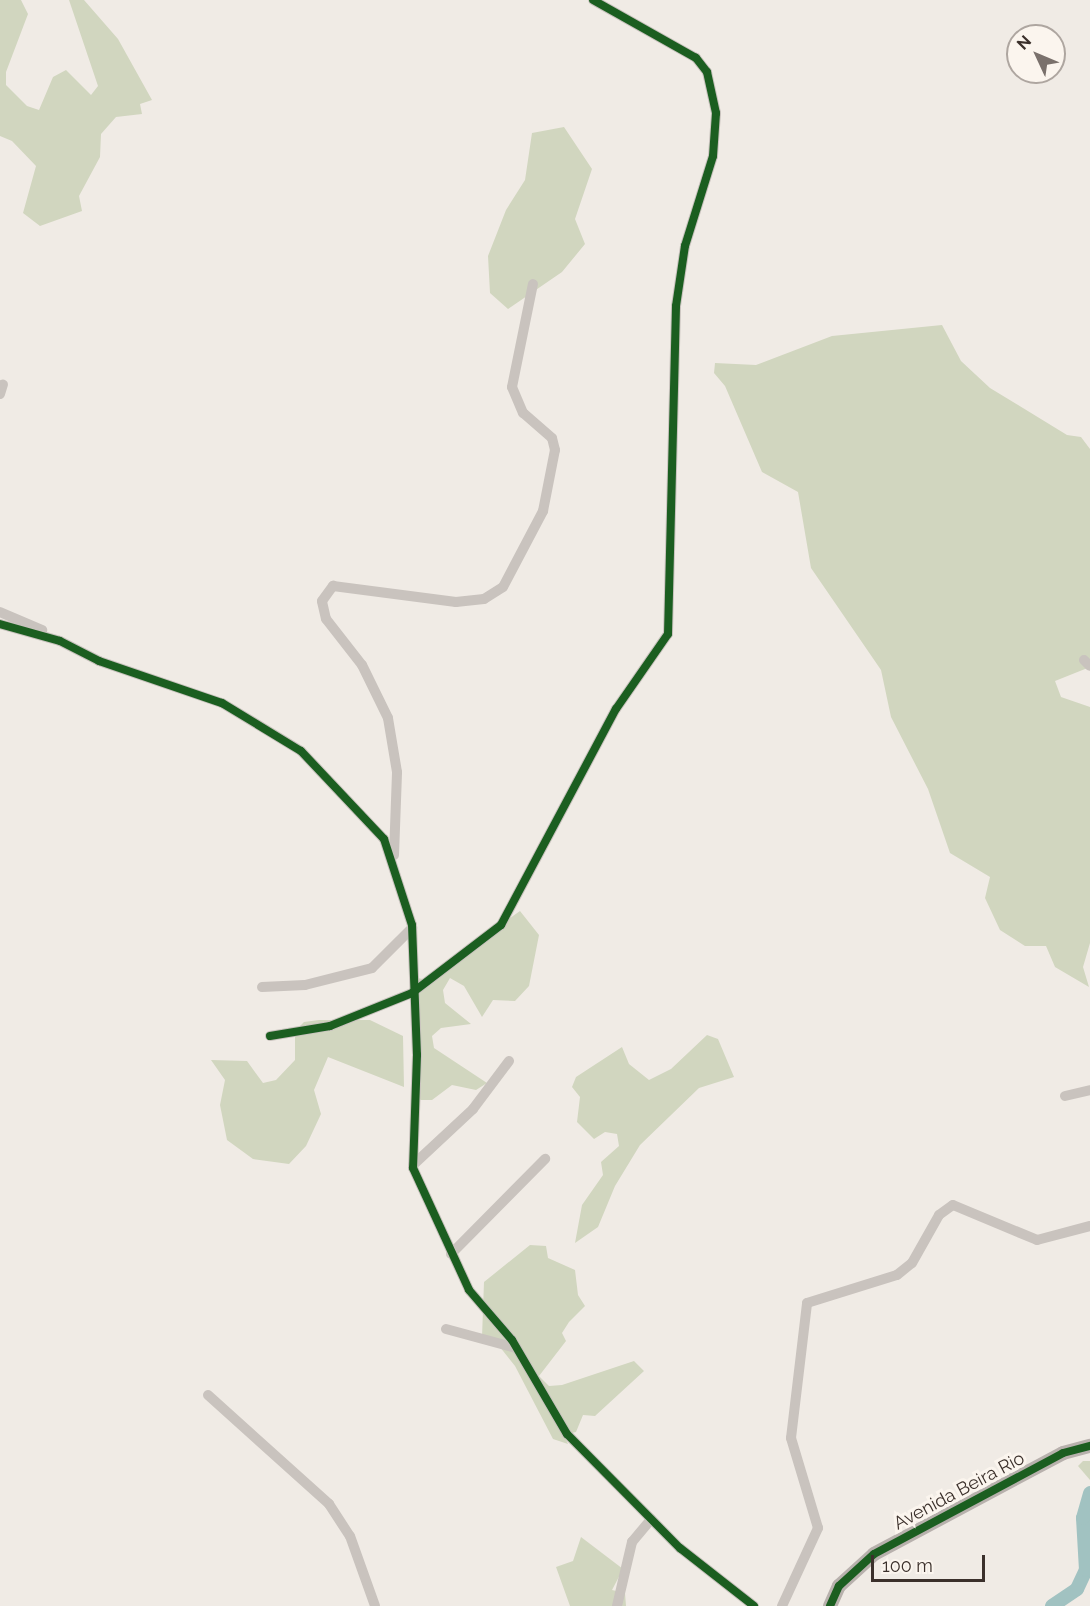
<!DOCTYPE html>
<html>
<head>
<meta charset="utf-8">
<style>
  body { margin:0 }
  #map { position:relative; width:1090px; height:1606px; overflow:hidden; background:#f0ebe5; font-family:Raleway,sans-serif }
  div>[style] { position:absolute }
  .green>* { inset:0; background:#d1d6bf }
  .river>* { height:14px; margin:-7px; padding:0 7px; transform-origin:7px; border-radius:7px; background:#a1c2c1 }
  .minor>* { height:10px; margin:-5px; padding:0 5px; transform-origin:5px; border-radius:5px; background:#c9c3be }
  .major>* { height:14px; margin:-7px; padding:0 7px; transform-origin:7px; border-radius:7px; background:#b8b1ad }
  .cycleway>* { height:8px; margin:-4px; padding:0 4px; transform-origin:4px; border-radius:4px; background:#1b5e20 }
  span { translate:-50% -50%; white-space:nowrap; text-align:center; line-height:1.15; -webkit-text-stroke:6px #fbf5ee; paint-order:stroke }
  .street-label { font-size:18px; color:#3b302b }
  .north { position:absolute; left:1006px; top:24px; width:60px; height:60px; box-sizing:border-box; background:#fbf5ee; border:2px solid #aea6a0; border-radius:50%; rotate:314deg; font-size:16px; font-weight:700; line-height:24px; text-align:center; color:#3b302b }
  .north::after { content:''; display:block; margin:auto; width:21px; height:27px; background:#7a716c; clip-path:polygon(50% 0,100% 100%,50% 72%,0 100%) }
  .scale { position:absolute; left:871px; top:1555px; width:114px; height:27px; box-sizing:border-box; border:3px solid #3b302b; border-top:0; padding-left:8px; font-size:18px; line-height:21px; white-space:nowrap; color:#3b302b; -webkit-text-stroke:4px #fbf5ee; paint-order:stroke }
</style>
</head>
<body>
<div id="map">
  <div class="green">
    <div style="clip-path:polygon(0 0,21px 0,28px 14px,6px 72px,6px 85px,27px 106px,39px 110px,53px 77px,66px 70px,91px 95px,98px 86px,69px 0,84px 0,118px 39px,152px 100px,140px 104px,142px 114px,116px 117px,101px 134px,100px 157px,79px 196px,82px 211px,40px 226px,23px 213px,36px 166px,12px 141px,0 136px)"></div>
    <div style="clip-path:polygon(564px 127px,592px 169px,575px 219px,585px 244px,562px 272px,508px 309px,490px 293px,488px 256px,506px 210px,525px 180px,532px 133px)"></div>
    <div style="clip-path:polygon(942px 325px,961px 361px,990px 388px,1067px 435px,1081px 437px,1090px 449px,1090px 667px,1055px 681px,1061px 697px,1090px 707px,1090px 943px,1083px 967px,1089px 987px,1055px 967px,1046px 946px,1025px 946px,1000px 930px,985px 898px,990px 877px,950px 853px,928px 789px,891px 717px,881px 670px,811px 568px,798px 492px,762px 472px,725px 386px,714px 373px,715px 363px,756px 365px,832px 336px)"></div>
    <div style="clip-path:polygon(520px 911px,539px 935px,529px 986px,515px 1001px,493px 1000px,482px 1017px,464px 986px,450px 978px,443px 990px,445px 1003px,471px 1024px,441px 1028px,432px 1036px,434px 1048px,487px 1083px,476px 1090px,452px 1085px,432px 1100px,421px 1100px,415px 1096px,411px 977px,423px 979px)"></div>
    <div style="clip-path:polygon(319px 1020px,370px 1020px,403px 1036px,404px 1087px,328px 1057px,314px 1090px,321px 1114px,306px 1146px,289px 1164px,253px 1159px,227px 1140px,220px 1105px,225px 1080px,211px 1060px,247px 1061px,263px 1083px,276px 1080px,295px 1060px,295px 1031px,304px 1022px)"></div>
    <div style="clip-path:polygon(707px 1035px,718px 1039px,734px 1077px,699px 1088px,640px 1145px,615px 1186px,598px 1227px,575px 1243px,582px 1205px,603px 1175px,601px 1162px,619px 1146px,617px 1134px,605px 1132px,594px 1139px,577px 1122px,580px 1097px,572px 1087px,576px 1077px,622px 1047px,629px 1064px,649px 1080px,671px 1069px)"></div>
    <div style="clip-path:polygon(530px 1245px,546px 1246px,548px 1258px,575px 1270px,578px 1295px,585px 1306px,569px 1322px,562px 1333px,566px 1341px,539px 1376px,549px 1386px,562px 1385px,634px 1361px,644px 1371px,595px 1416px,583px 1415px,576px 1432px,564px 1435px,568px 1444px,553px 1439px,515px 1366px,496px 1342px,482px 1337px,484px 1282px)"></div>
    <div style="clip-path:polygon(1083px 1461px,1090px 1461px,1090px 1480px,1078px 1466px)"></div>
    <div style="clip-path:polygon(581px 1537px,623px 1569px,612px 1590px,625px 1593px,626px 1606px,570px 1606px,556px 1567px,573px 1561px)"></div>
  </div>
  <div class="river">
    <div style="left:1052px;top:1606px;width:30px;rotate:-34deg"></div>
    <div style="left:1077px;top:1589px;width:21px;rotate:-65deg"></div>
    <div style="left:1086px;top:1570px;width:52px;rotate:-93.3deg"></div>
    <div style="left:1083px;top:1518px;width:26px;rotate:-74deg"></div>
  </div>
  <div class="minor">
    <div style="left:0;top:394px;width:10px;rotate:-73deg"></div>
    <div style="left:0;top:612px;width:46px;rotate:23.2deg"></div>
    <div style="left:0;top:624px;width:62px;rotate:15.8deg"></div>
    <div style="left:60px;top:641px;width:44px;rotate:27.1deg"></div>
    <div style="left:99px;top:661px;width:130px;rotate:18.9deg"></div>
    <div style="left:222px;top:703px;width:92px;rotate:31.3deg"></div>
    <div style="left:301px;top:751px;width:121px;rotate:46.7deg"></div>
    <div style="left:384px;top:839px;width:90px;rotate:72deg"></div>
    <div style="left:412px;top:925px;width:130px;rotate:87.8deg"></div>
    <div style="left:417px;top:1055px;width:113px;rotate:92deg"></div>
    <div style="left:413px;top:1168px;width:134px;rotate:65.3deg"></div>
    <div style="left:469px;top:1290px;width:66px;rotate:49.3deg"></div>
    <div style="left:512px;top:1340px;width:109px;rotate:59.7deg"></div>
    <div style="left:567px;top:1434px;width:161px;rotate:45.3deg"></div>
    <div style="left:680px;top:1548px;width:94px;rotate:38.1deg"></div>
    <div style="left:1084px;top:660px;width:8px;rotate:45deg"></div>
    <div style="left:394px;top:855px;width:83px;rotate:-87.9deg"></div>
    <div style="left:397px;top:772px;width:55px;rotate:-99.5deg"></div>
    <div style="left:388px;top:718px;width:59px;rotate:-116.1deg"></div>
    <div style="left:362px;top:665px;width:58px;rotate:-128deg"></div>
    <div style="left:326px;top:619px;width:18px;rotate:-103deg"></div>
    <div style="left:322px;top:601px;width:19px;rotate:-54deg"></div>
    <div style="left:333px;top:586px;width:124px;rotate:7.4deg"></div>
    <div style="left:456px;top:602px;width:28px;rotate:-6deg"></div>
    <div style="left:484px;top:599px;width:22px;rotate:-32deg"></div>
    <div style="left:503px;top:587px;width:86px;rotate:-62.2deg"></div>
    <div style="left:543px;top:511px;width:62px;rotate:-78.9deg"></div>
    <div style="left:555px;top:450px;width:12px;rotate:-104deg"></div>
    <div style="left:552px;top:438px;width:38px;rotate:-139deg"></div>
    <div style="left:523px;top:413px;width:28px;rotate:-113deg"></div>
    <div style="left:512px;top:387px;width:105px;rotate:-78.5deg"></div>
    <div style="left:262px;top:987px;width:43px;rotate:-2.7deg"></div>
    <div style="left:305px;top:985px;width:69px;rotate:-14.2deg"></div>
    <div style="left:372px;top:968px;width:57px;rotate:-45deg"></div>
    <div style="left:270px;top:1036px;width:61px;rotate:-9.5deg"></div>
    <div style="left:330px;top:1026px;width:88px;rotate:-21.9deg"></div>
    <div style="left:412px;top:993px;width:112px;rotate:-37.4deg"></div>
    <div style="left:501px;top:925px;width:245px;rotate:-62deg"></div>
    <div style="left:616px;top:709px;width:91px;rotate:-55.3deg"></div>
    <div style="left:668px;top:634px;width:328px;rotate:-88.6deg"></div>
    <div style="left:676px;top:306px;width:61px;rotate:-81.5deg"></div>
    <div style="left:685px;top:246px;width:94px;rotate:-72.7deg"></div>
    <div style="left:713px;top:156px;width:43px;rotate:-86deg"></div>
    <div style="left:716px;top:113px;width:42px;rotate:-102.4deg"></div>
    <div style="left:707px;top:72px;width:18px;rotate:-128deg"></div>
    <div style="left:696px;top:58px;width:118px;rotate:-150.6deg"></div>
    <div style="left:1065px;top:1096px;width:26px;rotate:-13deg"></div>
    <div style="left:413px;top:1165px;width:82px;rotate:-43deg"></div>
    <div style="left:473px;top:1109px;width:60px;rotate:-53.1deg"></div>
    <div style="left:451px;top:1254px;width:134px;rotate:-45.3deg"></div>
    <div style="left:446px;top:1329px;width:73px;rotate:15.2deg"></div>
    <div style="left:208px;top:1395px;width:163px;rotate:42deg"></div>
    <div style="left:329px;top:1504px;width:38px;rotate:57deg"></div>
    <div style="left:350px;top:1536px;width:74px;rotate:70.3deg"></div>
    <div style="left:617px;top:1606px;width:66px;rotate:-76.8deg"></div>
    <div style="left:632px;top:1542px;width:30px;rotate:-50deg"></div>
    <div style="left:782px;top:1606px;width:86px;rotate:-65.2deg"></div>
    <div style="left:818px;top:1528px;width:94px;rotate:-106.7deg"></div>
    <div style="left:791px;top:1438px;width:136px;rotate:-83.2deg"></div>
    <div style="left:807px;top:1303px;width:94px;rotate:-17.3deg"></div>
    <div style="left:897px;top:1275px;width:19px;rotate:-39deg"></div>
    <div style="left:912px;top:1263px;width:55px;rotate:-60.6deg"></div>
    <div style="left:939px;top:1215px;width:17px;rotate:-36deg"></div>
    <div style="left:953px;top:1205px;width:91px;rotate:22.6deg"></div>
    <div style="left:1037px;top:1240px;width:55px;rotate:-14.8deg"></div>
  </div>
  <div class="major">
    <div style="left:830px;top:1606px;width:22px;rotate:-66deg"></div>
    <div style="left:839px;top:1586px;width:47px;rotate:-42.4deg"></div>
    <div style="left:874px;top:1554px;width:214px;rotate:-28.1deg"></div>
    <div style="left:1063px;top:1453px;width:28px;rotate:-15deg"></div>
  </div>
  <div class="cycleway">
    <div style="left:0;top:624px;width:62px;rotate:15.8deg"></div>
    <div style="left:60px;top:641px;width:44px;rotate:27.1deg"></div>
    <div style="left:99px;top:661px;width:130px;rotate:18.9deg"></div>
    <div style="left:222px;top:703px;width:92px;rotate:31.3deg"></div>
    <div style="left:301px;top:751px;width:121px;rotate:46.7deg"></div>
    <div style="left:384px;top:839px;width:90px;rotate:72deg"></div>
    <div style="left:412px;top:925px;width:130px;rotate:87.8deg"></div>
    <div style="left:417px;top:1055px;width:113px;rotate:92deg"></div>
    <div style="left:413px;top:1168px;width:134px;rotate:65.3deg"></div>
    <div style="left:469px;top:1290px;width:66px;rotate:49.3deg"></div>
    <div style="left:512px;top:1340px;width:109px;rotate:59.7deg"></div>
    <div style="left:567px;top:1434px;width:161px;rotate:45.3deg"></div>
    <div style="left:680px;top:1548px;width:94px;rotate:38.1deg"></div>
    <div style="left:270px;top:1036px;width:61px;rotate:-9.5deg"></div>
    <div style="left:330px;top:1026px;width:88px;rotate:-21.9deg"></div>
    <div style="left:412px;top:993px;width:112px;rotate:-37.4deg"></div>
    <div style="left:501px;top:925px;width:245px;rotate:-62deg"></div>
    <div style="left:616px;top:709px;width:91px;rotate:-55.3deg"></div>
    <div style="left:668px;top:634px;width:328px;rotate:-88.6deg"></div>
    <div style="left:676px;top:306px;width:61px;rotate:-81.5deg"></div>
    <div style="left:685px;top:246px;width:94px;rotate:-72.7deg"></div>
    <div style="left:713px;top:156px;width:43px;rotate:-86deg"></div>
    <div style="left:716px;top:113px;width:42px;rotate:-102.4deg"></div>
    <div style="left:707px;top:72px;width:18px;rotate:-128deg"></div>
    <div style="left:696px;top:58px;width:118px;rotate:-150.6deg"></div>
    <div style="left:830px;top:1606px;width:22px;rotate:-66deg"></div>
    <div style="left:839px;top:1586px;width:47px;rotate:-42.4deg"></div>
    <div style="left:874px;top:1554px;width:214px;rotate:-28.1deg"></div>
    <div style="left:1063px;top:1453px;width:28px;rotate:-15deg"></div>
  </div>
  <div class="street-label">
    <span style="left:959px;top:1491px;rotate:-28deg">Avenida Beira Rio</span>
  </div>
  <div class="north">N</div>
  <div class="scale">100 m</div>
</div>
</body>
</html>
